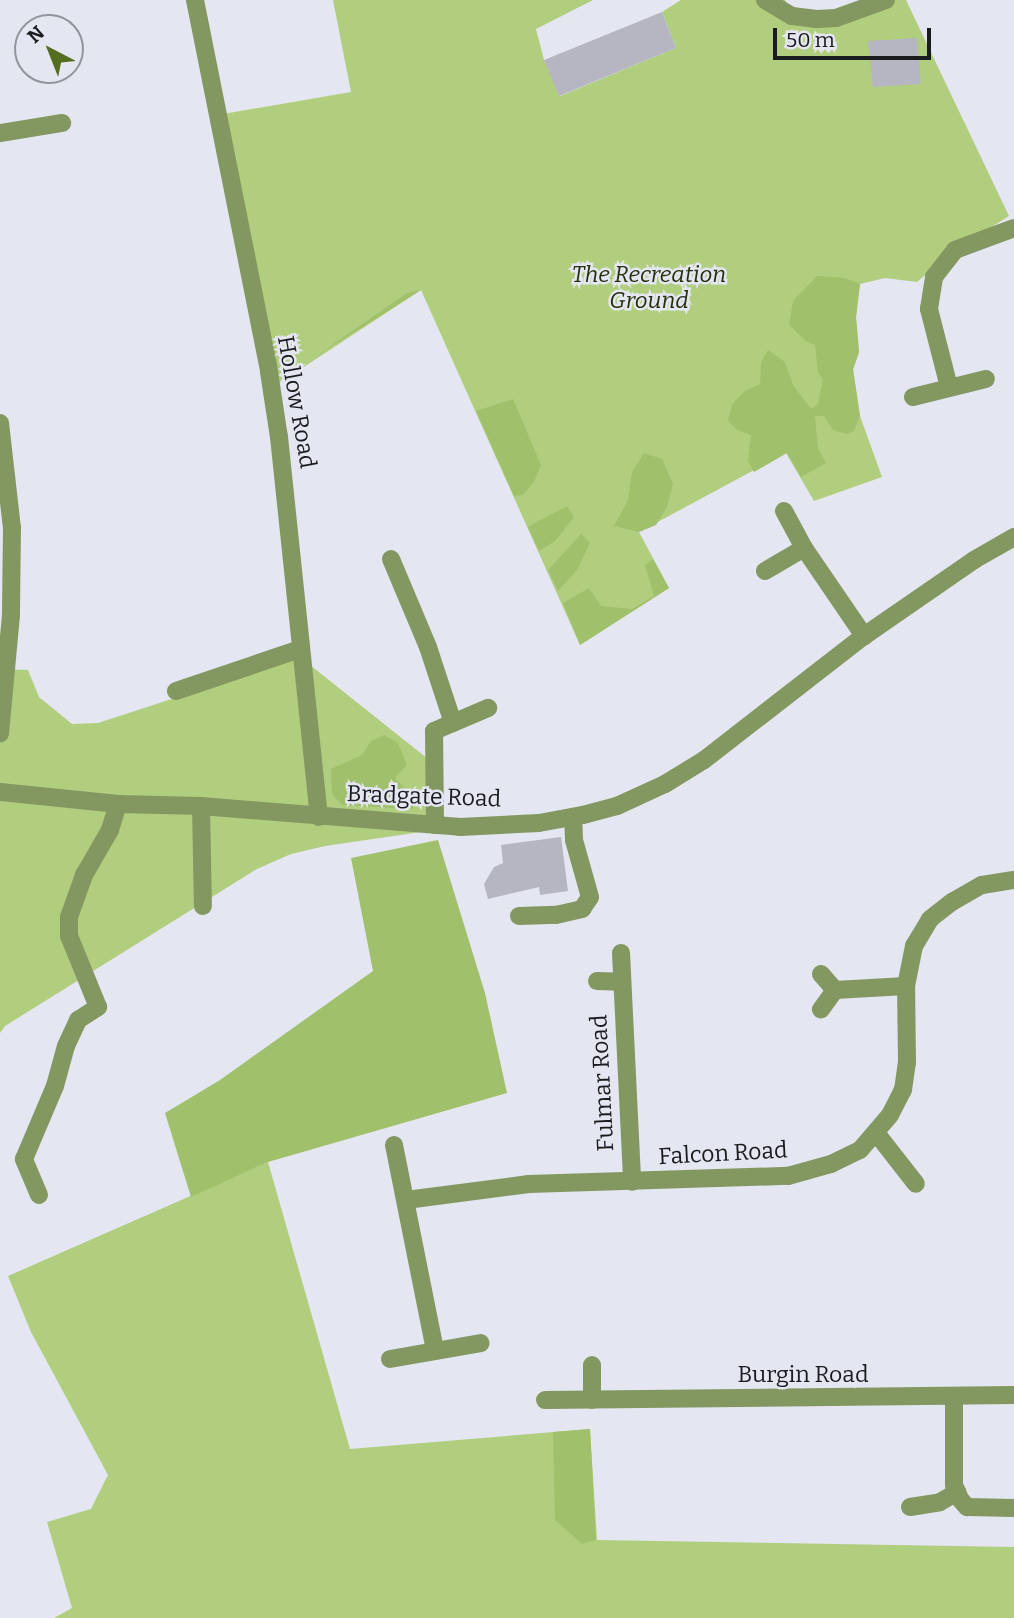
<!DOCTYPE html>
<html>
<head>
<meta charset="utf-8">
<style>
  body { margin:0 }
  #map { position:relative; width:1014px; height:1618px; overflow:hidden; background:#e4e6f1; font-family:Bitter,serif }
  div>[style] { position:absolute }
  .green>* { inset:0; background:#b1ce7f }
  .forest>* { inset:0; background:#a1c06c }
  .building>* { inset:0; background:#b5b6c1 }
  .minor>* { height:18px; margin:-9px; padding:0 9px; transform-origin:9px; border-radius:9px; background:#839761 }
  span { translate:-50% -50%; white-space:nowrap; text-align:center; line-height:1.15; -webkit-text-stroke:5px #e4e6f1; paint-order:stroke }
  .park-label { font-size:23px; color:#25310d; font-style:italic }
  .street-label { font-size:23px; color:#1a1b1f }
  .north { position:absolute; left:14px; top:14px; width:70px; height:70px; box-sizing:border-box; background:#e4e6f1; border:2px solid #93959d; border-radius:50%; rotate:318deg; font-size:19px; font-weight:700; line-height:28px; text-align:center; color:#1a1b1f }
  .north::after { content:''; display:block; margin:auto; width:24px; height:32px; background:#546d1f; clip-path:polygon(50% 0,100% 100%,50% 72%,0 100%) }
  .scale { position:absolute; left:773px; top:28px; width:158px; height:32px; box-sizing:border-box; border:4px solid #1a1b1f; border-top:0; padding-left:9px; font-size:21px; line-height:24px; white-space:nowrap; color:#1a1b1f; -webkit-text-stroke:5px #e4e6f1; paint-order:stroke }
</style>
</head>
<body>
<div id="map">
  <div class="green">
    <div style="clip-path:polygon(333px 0,593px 0,536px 29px,544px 60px,560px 96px,676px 48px,662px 12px,681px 0,785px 0,792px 16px,817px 19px,878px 0,906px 0,1009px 216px,955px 250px,917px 282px,885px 278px,860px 284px,856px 317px,859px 352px,853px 370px,860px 416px,882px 477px,814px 501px,786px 453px,639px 532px,669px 588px,580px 645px,421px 290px,275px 386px,223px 114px,351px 92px)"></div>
    <div style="clip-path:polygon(300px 657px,433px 763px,426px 811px,428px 831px,325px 846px,291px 854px,257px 869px,5px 1026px,0 1033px,0 669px,28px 670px,39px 697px,72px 724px,98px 723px)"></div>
    <div style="clip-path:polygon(268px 1162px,350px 1449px,590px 1429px,597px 1540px,1014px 1547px,1014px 1618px,54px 1618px,72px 1608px,47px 1522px,91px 1509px,108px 1475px,31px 1332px,8px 1276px)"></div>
  </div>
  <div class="forest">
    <div style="clip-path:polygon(817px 276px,845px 278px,860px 284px,856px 317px,859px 352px,853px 369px,860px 416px,854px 431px,847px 434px,833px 430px,824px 416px,815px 416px,818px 448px,826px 463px,801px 477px,787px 453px,754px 472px,748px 461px,751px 435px,737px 430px,728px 421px,732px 404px,745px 391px,760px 384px,761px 362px,768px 350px,785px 362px,793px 385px,811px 409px,818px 404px,823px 379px,818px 373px,815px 345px,807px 342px,789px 325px,793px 301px)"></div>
    <div style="clip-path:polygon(421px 290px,329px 348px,309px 361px,407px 293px)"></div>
    <div style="clip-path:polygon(513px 399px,541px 465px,534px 482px,523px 495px,514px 496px,476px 411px)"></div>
    <div style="clip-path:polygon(644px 453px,662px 459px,673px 484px,666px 509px,656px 525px,639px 532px,614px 526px,628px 500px,632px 472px)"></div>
    <div style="clip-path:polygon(567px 506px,574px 517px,555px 541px,539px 551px,528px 527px)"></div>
    <div style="clip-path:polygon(581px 534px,590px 543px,577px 570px,558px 591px,548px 570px)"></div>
    <div style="clip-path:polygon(653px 559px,669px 588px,580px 645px,563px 603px,589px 588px,601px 606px,632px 609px,654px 596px,645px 565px)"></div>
    <div style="clip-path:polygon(384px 735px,398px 743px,407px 765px,395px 778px,413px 796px,413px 809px,342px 805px,332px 794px,331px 769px,362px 755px,371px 741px)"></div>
    <div style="clip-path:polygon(438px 840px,485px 993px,507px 1093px,268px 1162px,191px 1197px,165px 1113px,220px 1080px,373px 971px,351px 858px)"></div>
    <div style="clip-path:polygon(590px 1429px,596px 1540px,582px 1544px,555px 1520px,553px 1432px)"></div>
  </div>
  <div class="building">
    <div style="clip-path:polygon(662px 12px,676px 48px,559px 96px,544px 60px)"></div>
    <div style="clip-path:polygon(917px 38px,921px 84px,873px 87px,868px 41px)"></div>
    <div style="clip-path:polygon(561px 837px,568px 891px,540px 895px,539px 887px,488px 899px,484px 884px,494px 867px,503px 863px,501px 845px)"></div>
  </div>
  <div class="minor">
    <div style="left:195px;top:0;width:379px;rotate:78.7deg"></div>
    <div style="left:269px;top:372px;width:66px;rotate:81.3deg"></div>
    <div style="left:279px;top:437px;width:382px;rotate:84deg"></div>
    <div style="left:765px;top:0;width:31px;rotate:31deg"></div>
    <div style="left:792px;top:16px;width:25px;rotate:7deg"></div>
    <div style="left:817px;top:19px;width:19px;rotate:-3deg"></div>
    <div style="left:836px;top:18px;width:53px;rotate:-19.8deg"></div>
    <div style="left:0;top:133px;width:63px;rotate:-9.2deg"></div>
    <div style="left:949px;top:387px;width:81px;rotate:-104.4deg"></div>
    <div style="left:929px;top:309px;width:32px;rotate:-81deg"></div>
    <div style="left:934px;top:277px;width:34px;rotate:-52deg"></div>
    <div style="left:955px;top:250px;width:63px;rotate:-20.4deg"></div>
    <div style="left:913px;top:397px;width:75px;rotate:-13.9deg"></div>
    <div style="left:0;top:423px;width:106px;rotate:83.5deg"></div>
    <div style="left:12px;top:528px;width:87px;rotate:90.7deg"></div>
    <div style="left:11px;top:615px;width:119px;rotate:95.3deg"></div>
    <div style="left:784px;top:511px;width:42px;rotate:61.6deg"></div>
    <div style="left:804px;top:548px;width:107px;rotate:55.7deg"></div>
    <div style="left:391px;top:559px;width:95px;rotate:67.2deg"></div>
    <div style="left:428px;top:647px;width:80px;rotate:71.8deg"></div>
    <div style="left:765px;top:571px;width:45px;rotate:-30.5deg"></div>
    <div style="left:176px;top:691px;width:131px;rotate:-18.7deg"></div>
    <div style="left:0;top:792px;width:119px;rotate:5.8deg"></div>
    <div style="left:118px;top:804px;width:83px;rotate:1.4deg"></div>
    <div style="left:201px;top:806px;width:260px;rotate:4.6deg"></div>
    <div style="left:460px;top:827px;width:79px;rotate:-2.9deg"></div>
    <div style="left:539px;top:823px;width:45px;rotate:-10.3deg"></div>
    <div style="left:583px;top:815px;width:35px;rotate:-15deg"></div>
    <div style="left:617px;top:806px;width:53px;rotate:-24.6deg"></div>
    <div style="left:665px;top:784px;width:46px;rotate:-31.6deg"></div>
    <div style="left:704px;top:760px;width:202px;rotate:-37.8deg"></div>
    <div style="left:864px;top:636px;width:134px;rotate:-34.6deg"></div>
    <div style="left:974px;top:560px;width:46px;rotate:-29.9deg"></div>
    <div style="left:201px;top:806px;width:100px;rotate:88.9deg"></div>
    <div style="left:435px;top:825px;width:94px;rotate:-90.6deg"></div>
    <div style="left:434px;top:731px;width:59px;rotate:-23.1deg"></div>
    <div style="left:519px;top:916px;width:37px;rotate:-2deg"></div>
    <div style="left:556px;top:915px;width:27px;rotate:-13deg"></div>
    <div style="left:582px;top:909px;width:14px;rotate:-56deg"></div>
    <div style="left:590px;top:897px;width:59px;rotate:-105.7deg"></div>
    <div style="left:574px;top:840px;width:23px;rotate:-92deg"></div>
    <div style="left:621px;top:953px;width:229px;rotate:87.2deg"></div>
    <div style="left:821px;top:974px;width:21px;rotate:49deg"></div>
    <div style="left:835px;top:990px;width:24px;rotate:126deg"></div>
    <div style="left:597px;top:981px;width:24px;rotate:2deg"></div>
    <div style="left:835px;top:990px;width:71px;rotate:-3.2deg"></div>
    <div style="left:877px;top:1134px;width:63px;rotate:52deg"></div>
    <div style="left:394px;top:1145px;width:209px;rotate:78.7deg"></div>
    <div style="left:39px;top:1195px;width:39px;rotate:-113deg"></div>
    <div style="left:24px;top:1159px;width:79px;rotate:-67deg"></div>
    <div style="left:55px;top:1086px;width:41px;rotate:-74.6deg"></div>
    <div style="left:66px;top:1046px;width:29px;rotate:-65deg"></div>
    <div style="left:78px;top:1020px;width:24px;rotate:-33deg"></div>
    <div style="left:98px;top:1007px;width:77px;rotate:-112.2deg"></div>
    <div style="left:69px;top:936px;width:19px;rotate:-90deg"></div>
    <div style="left:69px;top:917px;width:45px;rotate:-70.3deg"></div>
    <div style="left:84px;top:875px;width:52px;rotate:-60deg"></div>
    <div style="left:110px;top:830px;width:27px;rotate:-73deg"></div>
    <div style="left:406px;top:1200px;width:124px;rotate:-7.4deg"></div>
    <div style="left:529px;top:1184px;width:259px;rotate:-1.8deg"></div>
    <div style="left:788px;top:1176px;width:45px;rotate:-15.6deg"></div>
    <div style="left:831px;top:1164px;width:32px;rotate:-26deg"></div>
    <div style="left:860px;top:1150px;width:46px;rotate:-49.4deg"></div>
    <div style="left:890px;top:1115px;width:28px;rotate:-63deg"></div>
    <div style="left:903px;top:1090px;width:27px;rotate:-82deg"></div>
    <div style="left:907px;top:1063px;width:77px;rotate:-90.7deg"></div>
    <div style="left:906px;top:986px;width:41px;rotate:-78.7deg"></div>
    <div style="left:914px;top:946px;width:31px;rotate:-59deg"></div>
    <div style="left:930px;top:919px;width:28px;rotate:-38deg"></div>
    <div style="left:952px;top:902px;width:34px;rotate:-30deg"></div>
    <div style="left:982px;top:885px;width:32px;rotate:-9deg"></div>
    <div style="left:390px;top:1359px;width:92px;rotate:-10deg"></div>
    <div style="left:592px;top:1365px;width:35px;rotate:90deg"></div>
    <div style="left:954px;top:1397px;width:88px;rotate:90deg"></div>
    <div style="left:954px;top:1485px;width:15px;rotate:67deg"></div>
    <div style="left:960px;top:1499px;width:11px;rotate:49deg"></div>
    <div style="left:967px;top:1507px;width:47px;rotate:1.2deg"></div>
    <div style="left:545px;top:1400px;width:469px;rotate:-0.6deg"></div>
    <div style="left:910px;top:1507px;width:30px;rotate:-9deg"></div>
    <div style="left:940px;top:1502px;width:20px;rotate:-30deg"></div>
  </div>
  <div class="park-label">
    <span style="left:649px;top:287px">The Recreation<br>Ground</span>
  </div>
  <div class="street-label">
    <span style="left:297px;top:402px;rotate:80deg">Hollow Road</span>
    <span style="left:424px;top:796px;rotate:2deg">Bradgate Road</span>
    <span style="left:602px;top:1083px;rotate:-93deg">Fulmar Road</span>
    <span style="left:723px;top:1153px;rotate:-3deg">Falcon Road</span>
    <span style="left:803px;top:1374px">Burgin Road</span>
  </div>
  <div class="north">N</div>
  <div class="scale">50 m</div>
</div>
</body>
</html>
